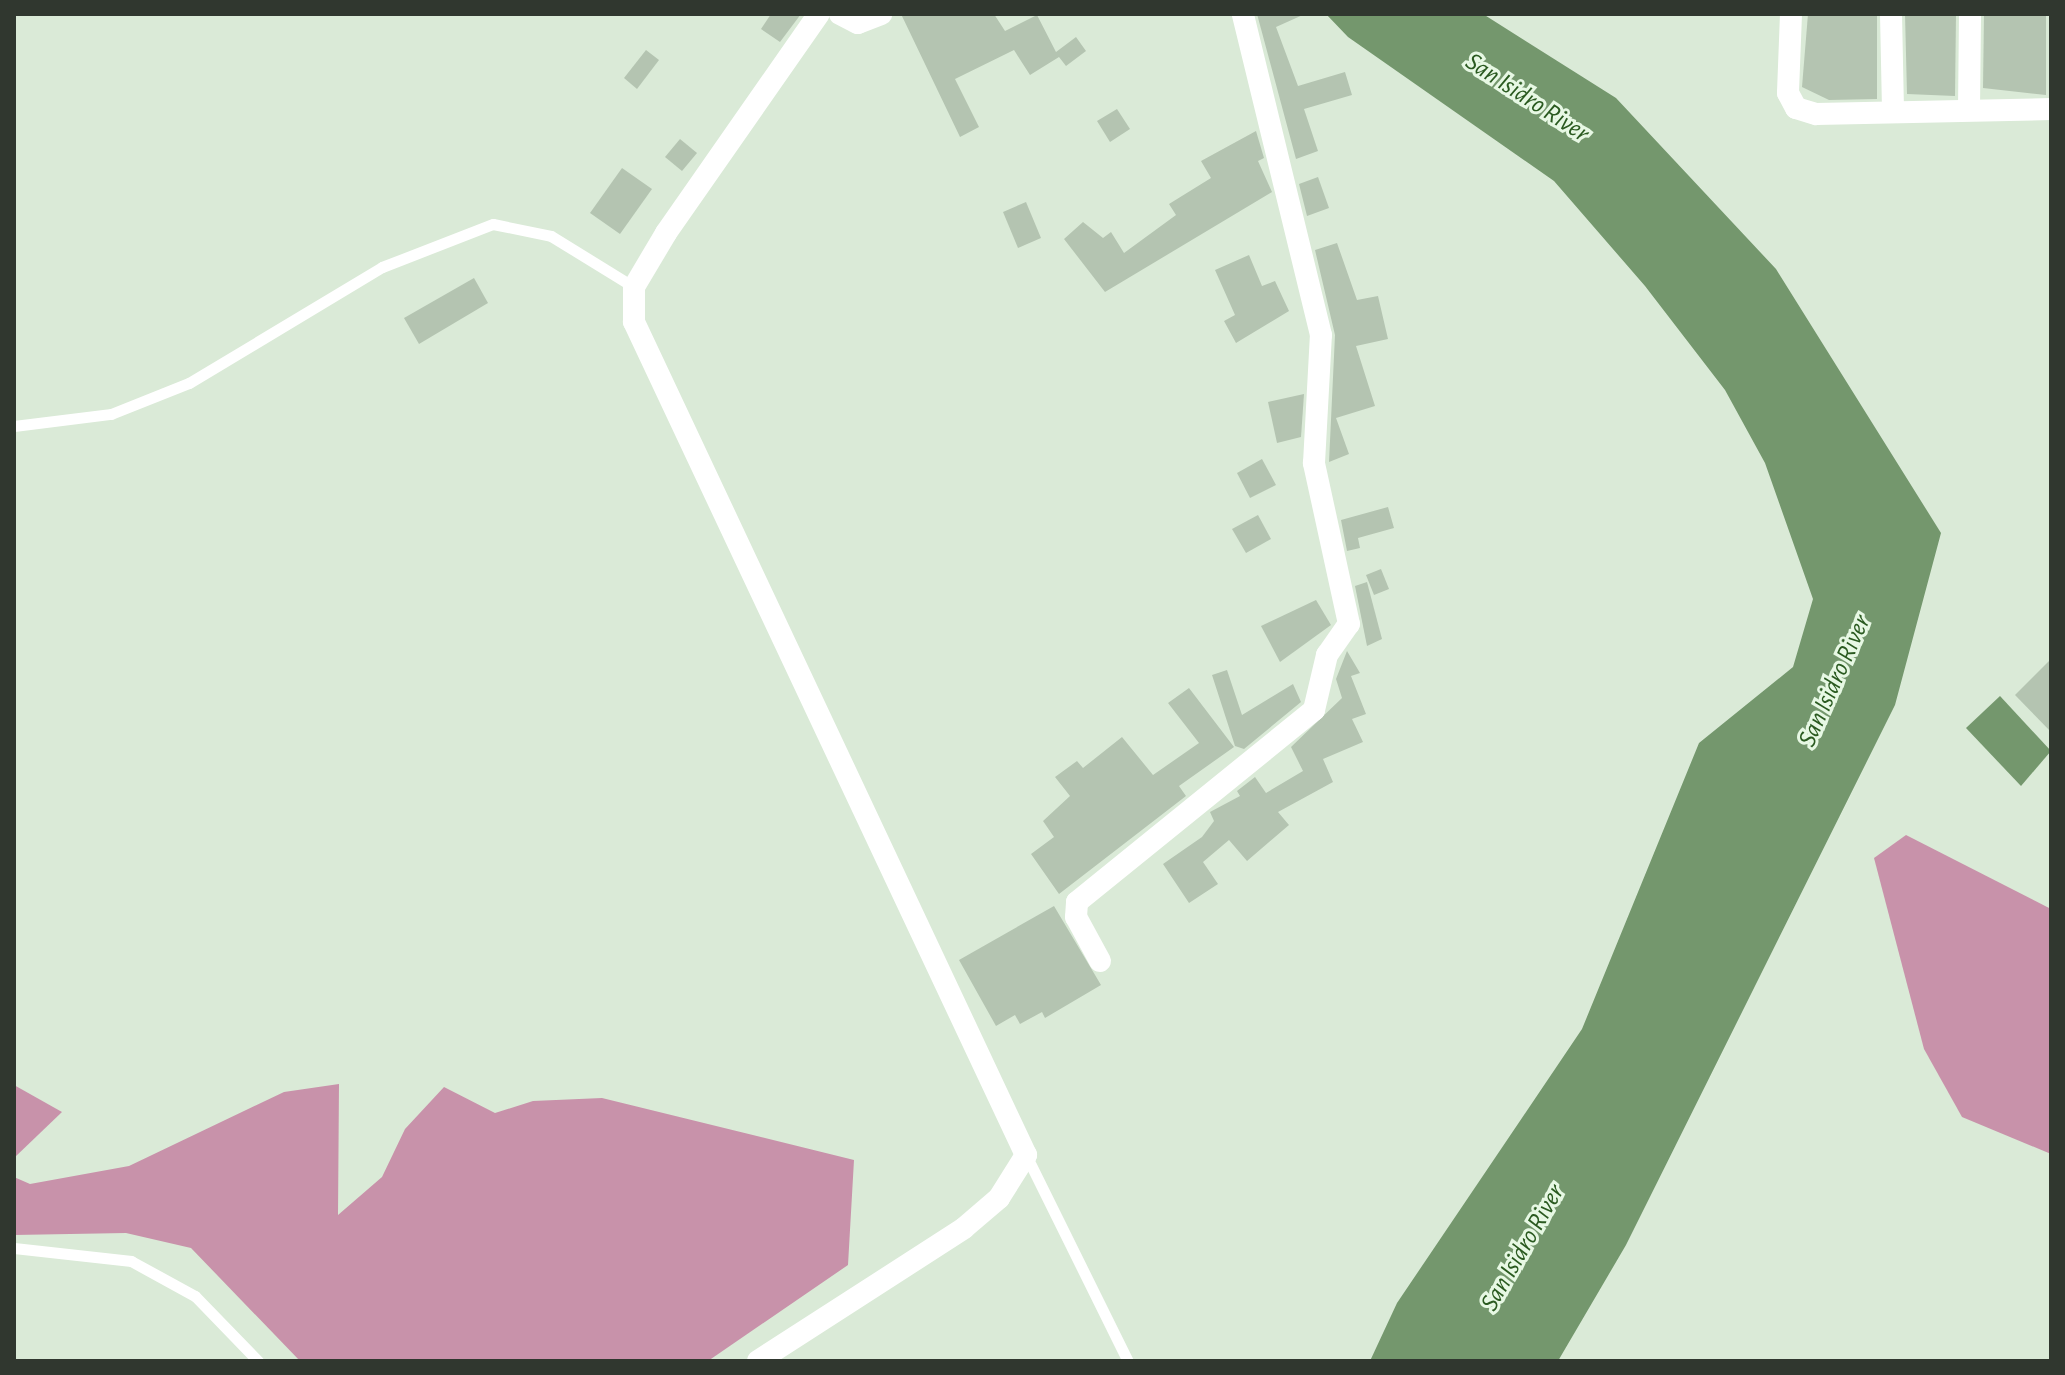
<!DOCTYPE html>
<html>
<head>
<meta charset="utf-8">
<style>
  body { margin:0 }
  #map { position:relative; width:2065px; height:1375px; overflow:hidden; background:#daead7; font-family:"Alegreya Sans",sans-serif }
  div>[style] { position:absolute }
  .forest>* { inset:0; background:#c892aa }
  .water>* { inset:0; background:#74976d }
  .building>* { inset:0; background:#b4c4b1 }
  .lane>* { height:11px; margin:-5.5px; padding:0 5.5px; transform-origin:5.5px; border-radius:5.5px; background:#fff }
  .street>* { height:22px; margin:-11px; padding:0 11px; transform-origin:11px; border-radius:11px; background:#fff }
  span { translate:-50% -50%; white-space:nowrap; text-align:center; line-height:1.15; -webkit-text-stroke:6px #e7f8e4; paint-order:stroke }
  .water-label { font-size:26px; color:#2a5a20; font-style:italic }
  .frame { position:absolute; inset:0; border:16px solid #30372f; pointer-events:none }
</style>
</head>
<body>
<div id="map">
  <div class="forest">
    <div style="clip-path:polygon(1906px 835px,2051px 909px,2051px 1154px,1962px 1117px,1924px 1049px,1874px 858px)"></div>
    <div style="clip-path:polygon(339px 1084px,338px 1215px,382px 1177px,405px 1129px,444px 1087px,495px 1113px,533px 1101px,602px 1098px,854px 1160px,848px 1265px,708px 1361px,300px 1361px,191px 1248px,126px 1233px,14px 1235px,14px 1177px,30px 1184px,129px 1166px,284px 1092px)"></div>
    <div style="clip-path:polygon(14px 1085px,62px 1112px,14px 1158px)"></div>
  </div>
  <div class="water">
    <div style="clip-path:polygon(1326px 14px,1483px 14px,1616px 98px,1776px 269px,1941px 533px,1895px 705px,1626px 1245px,1558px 1361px,1370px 1361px,1397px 1303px,1582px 1029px,1699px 743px,1793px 667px,1813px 599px,1765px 463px,1725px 390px,1645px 286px,1554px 181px,1348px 37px)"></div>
    <div style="clip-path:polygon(2000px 696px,2051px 751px,2021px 786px,1966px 728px)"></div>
  </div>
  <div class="building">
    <div style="clip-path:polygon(771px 14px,801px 14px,780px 42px,761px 29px)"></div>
    <div style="clip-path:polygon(901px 14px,994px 14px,1005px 31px,1037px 15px,1056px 52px,1076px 37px,1086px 51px,1066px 66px,1059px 57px,1030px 75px,1014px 50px,955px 79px,979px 127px,960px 137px)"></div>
    <div style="clip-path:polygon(1257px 14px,1305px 14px,1276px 27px,1298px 86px,1345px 72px,1352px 95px,1304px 109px,1318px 151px,1296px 159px)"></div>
    <div style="clip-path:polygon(1808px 14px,1877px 14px,1877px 99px,1829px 100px,1802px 87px)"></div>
    <div style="clip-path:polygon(1905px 14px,1956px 14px,1955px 96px,1907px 94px)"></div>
    <div style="clip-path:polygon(1984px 14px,2046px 14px,2046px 95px,1983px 88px)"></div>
    <div style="clip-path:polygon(646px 50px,659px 60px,637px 89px,624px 78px)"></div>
    <div style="clip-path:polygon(1117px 109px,1130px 129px,1110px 142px,1097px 121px)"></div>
    <div style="clip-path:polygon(1256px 131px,1264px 158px,1258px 161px,1272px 192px,1105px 292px,1064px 239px,1083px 222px,1103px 238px,1111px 232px,1124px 253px,1176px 215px,1169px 204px,1211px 178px,1201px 161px)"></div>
    <div style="clip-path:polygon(680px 139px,697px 153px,682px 171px,665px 157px)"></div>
    <div style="clip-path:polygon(622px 168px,652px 189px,620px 234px,590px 213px)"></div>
    <div style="clip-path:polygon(1318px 177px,1329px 208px,1307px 216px,1299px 184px)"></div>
    <div style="clip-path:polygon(1026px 202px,1041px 238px,1018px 248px,1003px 212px)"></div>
    <div style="clip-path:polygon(1337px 243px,1357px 300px,1378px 296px,1388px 339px,1356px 346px,1375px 406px,1336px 418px,1349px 454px,1329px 462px,1335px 335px,1315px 250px)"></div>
    <div style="clip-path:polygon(1249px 255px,1262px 286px,1275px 281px,1289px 311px,1236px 343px,1224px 321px,1235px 315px,1215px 270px)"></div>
    <div style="clip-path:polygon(474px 278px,488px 303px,419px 344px,404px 318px)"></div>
    <div style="clip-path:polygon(1304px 394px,1301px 437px,1277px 443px,1268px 402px)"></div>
    <div style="clip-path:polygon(1262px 459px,1276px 485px,1250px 498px,1237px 473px)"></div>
    <div style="clip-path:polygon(1388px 507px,1394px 528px,1358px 538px,1360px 548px,1347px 551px,1341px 520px)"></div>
    <div style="clip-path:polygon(1258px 515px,1271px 539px,1246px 553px,1232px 529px)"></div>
    <div style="clip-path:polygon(1381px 569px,1389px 589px,1374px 595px,1366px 575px)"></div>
    <div style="clip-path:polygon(1367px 582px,1382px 639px,1367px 646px,1355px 586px)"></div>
    <div style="clip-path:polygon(1316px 600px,1331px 625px,1280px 662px,1261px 626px)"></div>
    <div style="clip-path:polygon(1347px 651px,1360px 673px,1351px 676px,1366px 714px,1352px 719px,1363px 742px,1323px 759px,1333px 782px,1278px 812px,1289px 825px,1247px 861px,1229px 840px,1203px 862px,1218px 884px,1189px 903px,1163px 864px,1202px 837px,1214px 821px,1210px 812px,1240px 796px,1237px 791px,1255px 777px,1266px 793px,1303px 771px,1291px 747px,1342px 698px,1336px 679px)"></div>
    <div style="clip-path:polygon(2051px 659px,2051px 732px,2015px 695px)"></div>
    <div style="clip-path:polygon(1227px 670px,1242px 715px,1293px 684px,1301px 702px,1244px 749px,1235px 746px,1212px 675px)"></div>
    <div style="clip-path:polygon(1189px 688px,1234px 747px,1179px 786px,1186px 796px,1059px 894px,1031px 854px,1054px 837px,1043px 821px,1070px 796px,1055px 777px,1077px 761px,1083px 768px,1122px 737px,1153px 775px,1199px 743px,1168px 703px)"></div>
    <div style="clip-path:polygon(1054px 906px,1101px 985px,1045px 1018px,1042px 1012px,1020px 1024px,1015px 1015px,996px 1026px,959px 960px)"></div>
  </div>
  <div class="lane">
    <div style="left:14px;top:426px;width:98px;rotate:-7.1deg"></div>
    <div style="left:111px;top:414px;width:84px;rotate:-21.7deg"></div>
    <div style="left:189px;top:383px;width:225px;rotate:-31deg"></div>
    <div style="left:382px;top:267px;width:119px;rotate:-21.2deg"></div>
    <div style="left:493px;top:224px;width:59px;rotate:11.7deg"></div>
    <div style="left:551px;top:236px;width:97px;rotate:31.6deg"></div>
    <div style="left:1026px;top:1155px;width:230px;rotate:63.7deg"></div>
    <div style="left:14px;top:1248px;width:118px;rotate:6.3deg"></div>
    <div style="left:131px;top:1261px;width:73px;rotate:28.7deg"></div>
    <div style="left:195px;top:1296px;width:91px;rotate:45.9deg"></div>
  </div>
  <div class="street">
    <div style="left:840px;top:14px;width:20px;rotate:27deg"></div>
    <div style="left:858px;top:23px;width:25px;rotate:-21deg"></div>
    <div style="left:1791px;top:14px;width:79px;rotate:92.2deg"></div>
    <div style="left:1788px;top:93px;width:17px;rotate:62deg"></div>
    <div style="left:1796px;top:108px;width:21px;rotate:17deg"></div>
    <div style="left:1816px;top:114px;width:235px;rotate:-1.2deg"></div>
    <div style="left:1891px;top:14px;width:96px;rotate:88.8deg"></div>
    <div style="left:1969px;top:110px;width:96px;rotate:-89.4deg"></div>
    <div style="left:1100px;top:961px;width:50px;rotate:-118.6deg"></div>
    <div style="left:1076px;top:917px;width:15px;rotate:-86deg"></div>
    <div style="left:1077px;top:902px;width:305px;rotate:-39deg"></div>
    <div style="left:1314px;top:710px;width:57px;rotate:-76.7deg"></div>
    <div style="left:1327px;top:655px;width:38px;rotate:-55deg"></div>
    <div style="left:1349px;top:624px;width:165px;rotate:-102.3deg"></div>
    <div style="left:1314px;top:463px;width:128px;rotate:-86.9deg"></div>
    <div style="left:1321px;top:335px;width:330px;rotate:-103.7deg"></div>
    <div style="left:758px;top:1361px;width:245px;rotate:-32.8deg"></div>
    <div style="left:964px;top:1228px;width:46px;rotate:-40.6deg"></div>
    <div style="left:999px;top:1198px;width:51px;rotate:-57.9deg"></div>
    <div style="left:1026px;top:1155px;width:921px;rotate:-115.2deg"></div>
    <div style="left:634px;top:322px;width:35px;rotate:-90deg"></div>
    <div style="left:634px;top:287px;width:63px;rotate:-59.3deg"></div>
    <div style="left:666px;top:233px;width:267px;rotate:-55.1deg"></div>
  </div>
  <div class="water-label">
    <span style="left:1527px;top:98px;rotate:33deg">San Isidro River</span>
    <span style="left:1835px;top:681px;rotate:-66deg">San Isidro River</span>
    <span style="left:1523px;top:1248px;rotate:-60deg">San Isidro River</span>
  </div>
  <div class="frame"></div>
</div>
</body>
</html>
